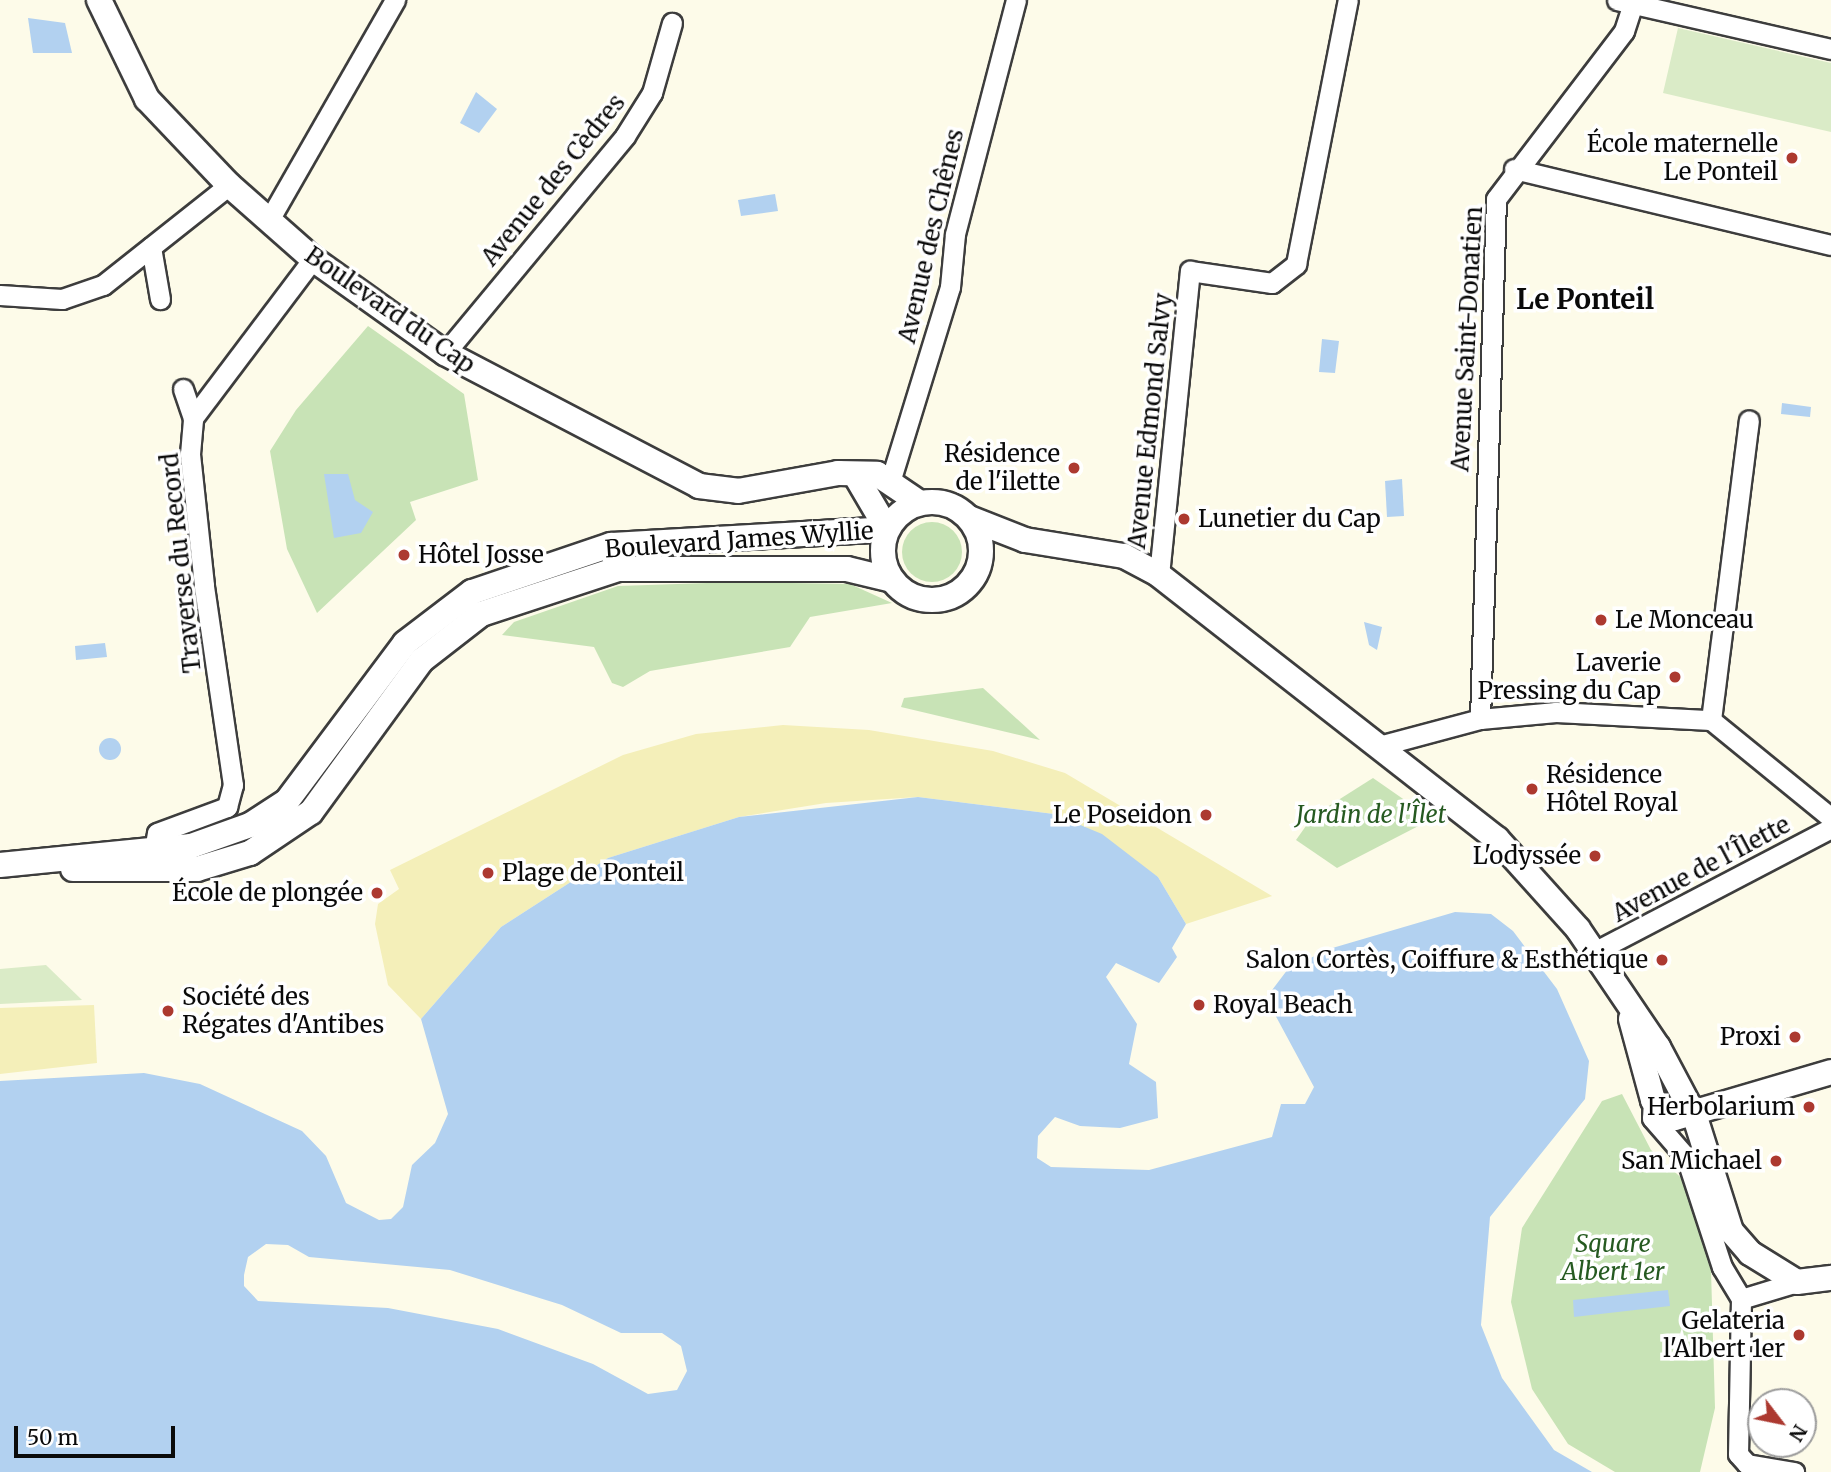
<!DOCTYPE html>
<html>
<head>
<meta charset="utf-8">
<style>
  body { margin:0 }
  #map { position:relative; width:1831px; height:1472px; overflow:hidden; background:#fdfbe9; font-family:Merriweather,serif }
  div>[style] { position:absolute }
  .green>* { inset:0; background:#c8e3b6 }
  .round { border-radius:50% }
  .sand>* { inset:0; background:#f4efb9 }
  .pitch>* { inset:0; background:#daebc7 }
  .water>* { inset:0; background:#b2d1f0 }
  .roads { filter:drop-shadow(2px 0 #3d3d3d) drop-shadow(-2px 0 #3d3d3d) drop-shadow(0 2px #3d3d3d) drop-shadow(0 -2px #3d3d3d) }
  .minor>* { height:19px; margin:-9.5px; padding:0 9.5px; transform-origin:9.5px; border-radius:9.5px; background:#fff }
  .tertiary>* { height:24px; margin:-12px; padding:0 12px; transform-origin:12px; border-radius:12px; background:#fff }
  .tertiary>.ring { margin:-12px; padding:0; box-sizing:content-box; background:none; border:24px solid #fff; border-radius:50% }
  .dots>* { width:19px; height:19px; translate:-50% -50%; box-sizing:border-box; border:4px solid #fff; border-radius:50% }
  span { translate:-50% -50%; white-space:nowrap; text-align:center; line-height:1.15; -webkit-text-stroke:7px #fff; paint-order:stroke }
  .poi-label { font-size:24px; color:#0a0a0a }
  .right { translate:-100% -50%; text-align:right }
  .left { translate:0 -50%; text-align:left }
  .street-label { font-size:24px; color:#0a0a0a }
  .park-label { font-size:24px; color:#265a21; font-style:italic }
  .quarter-label { font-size:28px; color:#0a0a0a; font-weight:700 }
  .north { position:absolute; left:1747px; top:1388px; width:70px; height:70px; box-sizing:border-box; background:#fff; border:2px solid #9d9d9d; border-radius:50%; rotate:122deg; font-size:19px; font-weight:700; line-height:28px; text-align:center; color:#0a0a0a }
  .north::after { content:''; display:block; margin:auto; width:24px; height:32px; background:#ac3930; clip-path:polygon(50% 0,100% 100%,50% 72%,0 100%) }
  .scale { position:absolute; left:14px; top:1426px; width:161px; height:32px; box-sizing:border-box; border:4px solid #0a0a0a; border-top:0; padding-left:9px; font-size:21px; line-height:24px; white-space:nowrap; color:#0a0a0a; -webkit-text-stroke:5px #fff; paint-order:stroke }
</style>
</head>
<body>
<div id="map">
  <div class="green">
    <div style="clip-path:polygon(368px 326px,464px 394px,478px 480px,410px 502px,416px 520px,317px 613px,287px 549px,270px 451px,296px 410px)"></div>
    <div class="round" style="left:902px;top:522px;width:60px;height:60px"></div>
    <div style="clip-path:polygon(737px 582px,850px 584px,892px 603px,810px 617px,790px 647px,650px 671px,623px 687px,612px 683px,594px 647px,502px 635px,514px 622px,618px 586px)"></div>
    <div style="clip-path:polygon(983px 688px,1040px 740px,901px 707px,904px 698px)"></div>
    <div style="clip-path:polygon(1373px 778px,1432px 819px,1337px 868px,1296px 840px,1313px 816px)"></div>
    <div style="clip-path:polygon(1622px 1094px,1651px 1150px,1689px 1185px,1711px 1270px,1715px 1408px,1700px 1472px,1615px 1472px,1568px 1444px,1532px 1389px,1511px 1302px,1522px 1228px,1602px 1101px)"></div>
  </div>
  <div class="sand">
    <div style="clip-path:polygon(783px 725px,869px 730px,993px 751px,1065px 773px,1272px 896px,1186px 924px,1158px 877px,1054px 814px,918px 797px,826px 803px,739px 817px,608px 858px,501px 927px,421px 1019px,388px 985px,375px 924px,378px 904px,399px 889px,390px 870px,623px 755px,696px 734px)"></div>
    <div style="clip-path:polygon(94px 1005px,97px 1063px,0 1074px,0 1008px)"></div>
  </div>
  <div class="pitch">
    <div style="clip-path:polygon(1678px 28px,1831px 63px,1831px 132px,1663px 93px)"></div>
    <div style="clip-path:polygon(46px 965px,82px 1000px,0 1004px,0 969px)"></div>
  </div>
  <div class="water">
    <div style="clip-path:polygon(28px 18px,65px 23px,72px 53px,33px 53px)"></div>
    <div style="clip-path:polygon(476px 92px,497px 109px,479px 133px,460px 123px)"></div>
    <div style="clip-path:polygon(775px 194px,778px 211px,741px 216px,738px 200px)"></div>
    <div style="clip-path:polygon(1322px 339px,1339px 341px,1335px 373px,1319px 372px)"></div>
    <div style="clip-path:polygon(1782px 403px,1811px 407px,1810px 417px,1781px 414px)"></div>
    <div style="clip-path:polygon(324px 474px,348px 474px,355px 500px,373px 512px,361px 533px,334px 538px)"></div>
    <div style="clip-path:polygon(1402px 479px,1404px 516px,1387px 517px,1385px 481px)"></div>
    <div style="clip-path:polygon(1364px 622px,1382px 627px,1377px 650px,1369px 645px)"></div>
    <div style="clip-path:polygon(105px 643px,107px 657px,76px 660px,75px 646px)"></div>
    <div class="round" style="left:99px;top:738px;width:22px;height:22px"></div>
    <div style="clip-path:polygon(evenodd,918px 797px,1054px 814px,1102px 834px,1158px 877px,1186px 924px,1172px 948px,1177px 957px,1159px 983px,1116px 963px,1106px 977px,1137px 1024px,1129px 1064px,1156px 1082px,1158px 1118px,1120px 1128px,1080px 1126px,1055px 1117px,1038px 1136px,1037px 1158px,1051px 1167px,1149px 1170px,1272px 1137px,1281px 1104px,1305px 1104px,1314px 1087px,1266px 998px,1288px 969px,1329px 949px,1455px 912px,1491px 914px,1513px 931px,1557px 989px,1589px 1061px,1585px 1099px,1490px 1217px,1481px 1325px,1502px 1378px,1554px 1450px,1592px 1472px,0 1472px,0 1081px,144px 1073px,200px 1084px,302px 1131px,326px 1156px,346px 1203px,379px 1220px,391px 1219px,403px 1207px,412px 1165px,435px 1143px,448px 1114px,421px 1019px,501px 927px,608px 858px,739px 817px,918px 797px,266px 1244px,288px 1245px,309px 1257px,450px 1270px,562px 1305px,621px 1333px,662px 1333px,681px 1346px,687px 1371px,677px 1390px,648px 1394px,593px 1364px,498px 1329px,388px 1308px,258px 1301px,244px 1286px,244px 1275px,248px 1257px,266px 1244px)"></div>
    <div style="clip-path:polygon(1668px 1290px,1670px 1306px,1574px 1317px,1573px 1300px)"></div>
  </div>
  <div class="roads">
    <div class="minor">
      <div style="left:1617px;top:0;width:220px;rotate:12.9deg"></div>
      <div style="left:1514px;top:169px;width:326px;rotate:13.5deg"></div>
      <div style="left:269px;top:220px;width:254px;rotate:-60.2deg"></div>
      <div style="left:151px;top:247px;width:53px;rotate:80.2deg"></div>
      <div style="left:0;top:295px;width:62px;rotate:3.7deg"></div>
      <div style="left:62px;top:299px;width:43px;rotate:-18.9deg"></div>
      <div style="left:103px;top:285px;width:161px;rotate:-38.4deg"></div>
      <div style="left:445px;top:353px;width:282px;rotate:-50.3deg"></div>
      <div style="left:625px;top:136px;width:51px;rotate:-57.9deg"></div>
      <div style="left:652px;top:93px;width:73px;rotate:-74.1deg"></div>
      <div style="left:183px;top:389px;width:31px;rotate:71deg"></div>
      <div style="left:890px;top:482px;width:204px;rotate:-72.9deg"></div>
      <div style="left:950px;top:287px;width:53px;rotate:-84.6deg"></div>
      <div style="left:955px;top:234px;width:242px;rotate:-75.4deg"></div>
      <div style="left:1159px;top:575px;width:306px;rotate:-84.2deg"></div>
      <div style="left:1190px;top:271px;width:83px;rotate:8.3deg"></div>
      <div style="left:1272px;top:283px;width:31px;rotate:-38deg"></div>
      <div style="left:1296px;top:264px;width:269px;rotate:-78.9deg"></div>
      <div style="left:1480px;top:719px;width:520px;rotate:-88.24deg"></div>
      <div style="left:1496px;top:199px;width:211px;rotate:-52.7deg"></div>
      <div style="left:1624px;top:31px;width:26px;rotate:-72deg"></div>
      <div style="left:1711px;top:720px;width:302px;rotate:-82.8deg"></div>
      <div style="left:1379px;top:746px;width:105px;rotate:-15deg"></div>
      <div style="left:1480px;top:719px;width:76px;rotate:-5.3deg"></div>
      <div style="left:1556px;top:712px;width:155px;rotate:3deg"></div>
      <div style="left:1711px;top:720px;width:155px;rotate:39.2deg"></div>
      <div style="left:154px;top:850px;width:17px;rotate:-80deg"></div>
      <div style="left:157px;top:833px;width:75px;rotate:-20.4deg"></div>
      <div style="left:227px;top:807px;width:23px;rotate:-75deg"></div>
      <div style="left:233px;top:785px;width:202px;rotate:-98.3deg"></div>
      <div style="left:204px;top:585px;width:132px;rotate:-96.1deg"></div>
      <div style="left:190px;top:454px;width:36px;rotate:-85deg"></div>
      <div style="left:193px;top:418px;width:199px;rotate:-53deg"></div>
      <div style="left:1594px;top:952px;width:267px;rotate:-27.6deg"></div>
      <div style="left:1653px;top:1100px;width:18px;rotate:93deg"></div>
      <div style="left:1652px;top:1118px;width:52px;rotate:48.9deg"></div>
      <div style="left:1686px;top:1157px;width:116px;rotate:71.9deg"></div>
      <div style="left:1722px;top:1267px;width:37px;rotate:59deg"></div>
      <div style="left:1741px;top:1299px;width:155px;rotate:91.1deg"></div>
      <div style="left:1738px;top:1454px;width:13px;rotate:48deg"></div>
      <div style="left:1747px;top:1464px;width:48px;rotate:9.7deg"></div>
      <div style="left:1741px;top:1299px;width:59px;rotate:-16.9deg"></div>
    </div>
    <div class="tertiary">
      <div style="left:99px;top:0;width:110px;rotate:64.1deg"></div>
      <div style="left:147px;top:99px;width:119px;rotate:46.4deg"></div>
      <div style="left:229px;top:185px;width:112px;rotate:41.4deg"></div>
      <div style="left:313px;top:259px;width:162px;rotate:35.5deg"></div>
      <div style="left:445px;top:353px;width:287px;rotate:27.6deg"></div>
      <div style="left:699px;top:486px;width:39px;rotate:7deg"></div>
      <div style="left:738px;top:491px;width:102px;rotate:-10.2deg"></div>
      <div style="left:838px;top:473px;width:39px;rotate:1deg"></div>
      <div style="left:877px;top:474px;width:52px;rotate:34deg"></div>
      <div style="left:857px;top:478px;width:59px;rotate:59.5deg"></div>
      <div class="ring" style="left:883px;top:502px;width:74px;height:74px"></div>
      <div style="left:969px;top:518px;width:60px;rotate:21.4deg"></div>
      <div style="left:1025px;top:540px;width:100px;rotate:9.2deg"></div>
      <div style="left:1124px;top:556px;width:40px;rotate:28deg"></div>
      <div style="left:1159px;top:575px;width:429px;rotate:38deg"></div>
      <div style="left:1497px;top:839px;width:121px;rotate:48deg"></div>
      <div style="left:1578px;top:929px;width:143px;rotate:55.9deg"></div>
      <div style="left:1658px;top:1047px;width:79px;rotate:62.1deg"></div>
      <div style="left:1695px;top:1117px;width:120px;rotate:72.5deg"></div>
      <div style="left:1731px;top:1231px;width:29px;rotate:49deg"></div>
      <div style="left:1750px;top:1253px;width:55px;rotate:31.7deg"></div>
      <div style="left:1797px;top:1282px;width:34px;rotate:-7deg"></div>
      <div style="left:0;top:865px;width:192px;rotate:-5.7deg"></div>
      <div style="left:191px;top:846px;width:63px;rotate:-19.6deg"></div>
      <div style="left:250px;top:825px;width:44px;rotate:-33deg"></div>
      <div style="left:287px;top:801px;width:197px;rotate:-53.2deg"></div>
      <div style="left:405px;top:643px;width:84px;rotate:-37.3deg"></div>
      <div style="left:472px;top:592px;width:147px;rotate:-18.7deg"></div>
      <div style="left:611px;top:545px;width:276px;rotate:-3.3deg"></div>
      <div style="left:73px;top:869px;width:124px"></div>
      <div style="left:197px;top:869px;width:55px;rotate:-16.8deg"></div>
      <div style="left:250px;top:853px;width:73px;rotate:-33.9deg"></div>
      <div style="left:311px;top:812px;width:188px;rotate:-53.9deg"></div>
      <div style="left:422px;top:660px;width:75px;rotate:-37.9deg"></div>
      <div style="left:481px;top:614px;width:144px;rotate:-18.2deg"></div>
      <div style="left:618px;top:569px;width:229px"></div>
      <div style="left:847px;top:569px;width:46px;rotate:13.7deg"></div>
      <div style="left:1631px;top:1019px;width:84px;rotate:74.8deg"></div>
      <div style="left:1653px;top:1100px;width:28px;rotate:39deg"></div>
      <div style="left:1675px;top:1118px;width:163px;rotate:-16.4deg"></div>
    </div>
  </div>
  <div class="dots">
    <div style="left:1792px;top:158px;background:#ac3930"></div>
    <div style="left:1074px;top:468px;background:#ac3930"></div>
    <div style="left:1184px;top:519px;background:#ac3930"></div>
    <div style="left:404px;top:555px;background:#ac3930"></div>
    <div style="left:1601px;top:620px;background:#ac3930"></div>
    <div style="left:1675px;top:677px;background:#ac3930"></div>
    <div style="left:1532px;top:789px;background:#ac3930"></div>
    <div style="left:1206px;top:815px;background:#ac3930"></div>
    <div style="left:1595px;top:856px;background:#ac3930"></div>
    <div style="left:488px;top:873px;background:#ac3930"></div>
    <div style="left:377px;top:893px;background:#ac3930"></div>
    <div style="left:1662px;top:960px;background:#ac3930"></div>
    <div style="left:1199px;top:1005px;background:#ac3930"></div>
    <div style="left:168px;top:1011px;background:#ac3930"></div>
    <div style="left:1795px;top:1037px;background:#ac3930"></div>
    <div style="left:1809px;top:1107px;background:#ac3930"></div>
    <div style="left:1776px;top:1161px;background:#ac3930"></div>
    <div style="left:1799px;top:1335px;background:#ac3930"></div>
  </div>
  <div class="poi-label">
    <span class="right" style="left:1778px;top:158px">École maternelle<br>Le Ponteil</span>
    <span class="right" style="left:1060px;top:468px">Résidence<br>de l'ilette</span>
    <span class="left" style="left:1198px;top:519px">Lunetier du Cap</span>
    <span class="left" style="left:418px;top:555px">Hôtel Josse</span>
    <span class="left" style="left:1615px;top:620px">Le Monceau</span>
    <span class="right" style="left:1661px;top:677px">Laverie<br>Pressing du Cap</span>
    <span class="left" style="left:1546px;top:789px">Résidence<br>Hôtel Royal</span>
    <span class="right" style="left:1192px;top:815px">Le Poseidon</span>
    <span class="right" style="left:1581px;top:856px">L'odyssée</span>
    <span class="left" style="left:502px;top:873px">Plage de Ponteil</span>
    <span class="right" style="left:363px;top:893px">École de plongée</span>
    <span class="right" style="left:1648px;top:960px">Salon Cortès, Coiffure &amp; Esthétique</span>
    <span class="left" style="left:182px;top:1011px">Société des<br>Régates d'Antibes</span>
    <span class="left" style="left:1213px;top:1005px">Royal Beach</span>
    <span class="right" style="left:1781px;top:1037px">Proxi</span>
    <span class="right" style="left:1795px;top:1107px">Herbolarium</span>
    <span class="right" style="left:1762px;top:1161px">San Michael</span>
    <span class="right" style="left:1785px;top:1335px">Gelateria<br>l'Albert 1er</span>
  </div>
  <div class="street-label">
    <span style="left:553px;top:180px;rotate:-51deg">Avenue des Cèdres</span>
    <span style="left:931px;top:236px;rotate:-77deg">Avenue des Chênes</span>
    <span style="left:390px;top:310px;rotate:35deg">Boulevard du Cap</span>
    <span style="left:1467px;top:339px;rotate:-87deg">Avenue Saint-Donatien</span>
    <span style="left:1150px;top:421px;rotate:-84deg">Avenue Edmond Salvy</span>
    <span style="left:739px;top:540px;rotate:-4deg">Boulevard James Wyllie</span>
    <span style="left:181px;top:563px;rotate:-96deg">Traverse du Record</span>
    <span style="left:1701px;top:869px;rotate:-28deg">Avenue de l'Îlette</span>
  </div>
  <div class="park-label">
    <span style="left:1371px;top:815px">Jardin de l'Îlet</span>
    <span style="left:1613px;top:1258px">Square<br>Albert 1er</span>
  </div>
  <div class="quarter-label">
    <span style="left:1585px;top:299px">Le Ponteil</span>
  </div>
  <div class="north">N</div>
  <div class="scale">50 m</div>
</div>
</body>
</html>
